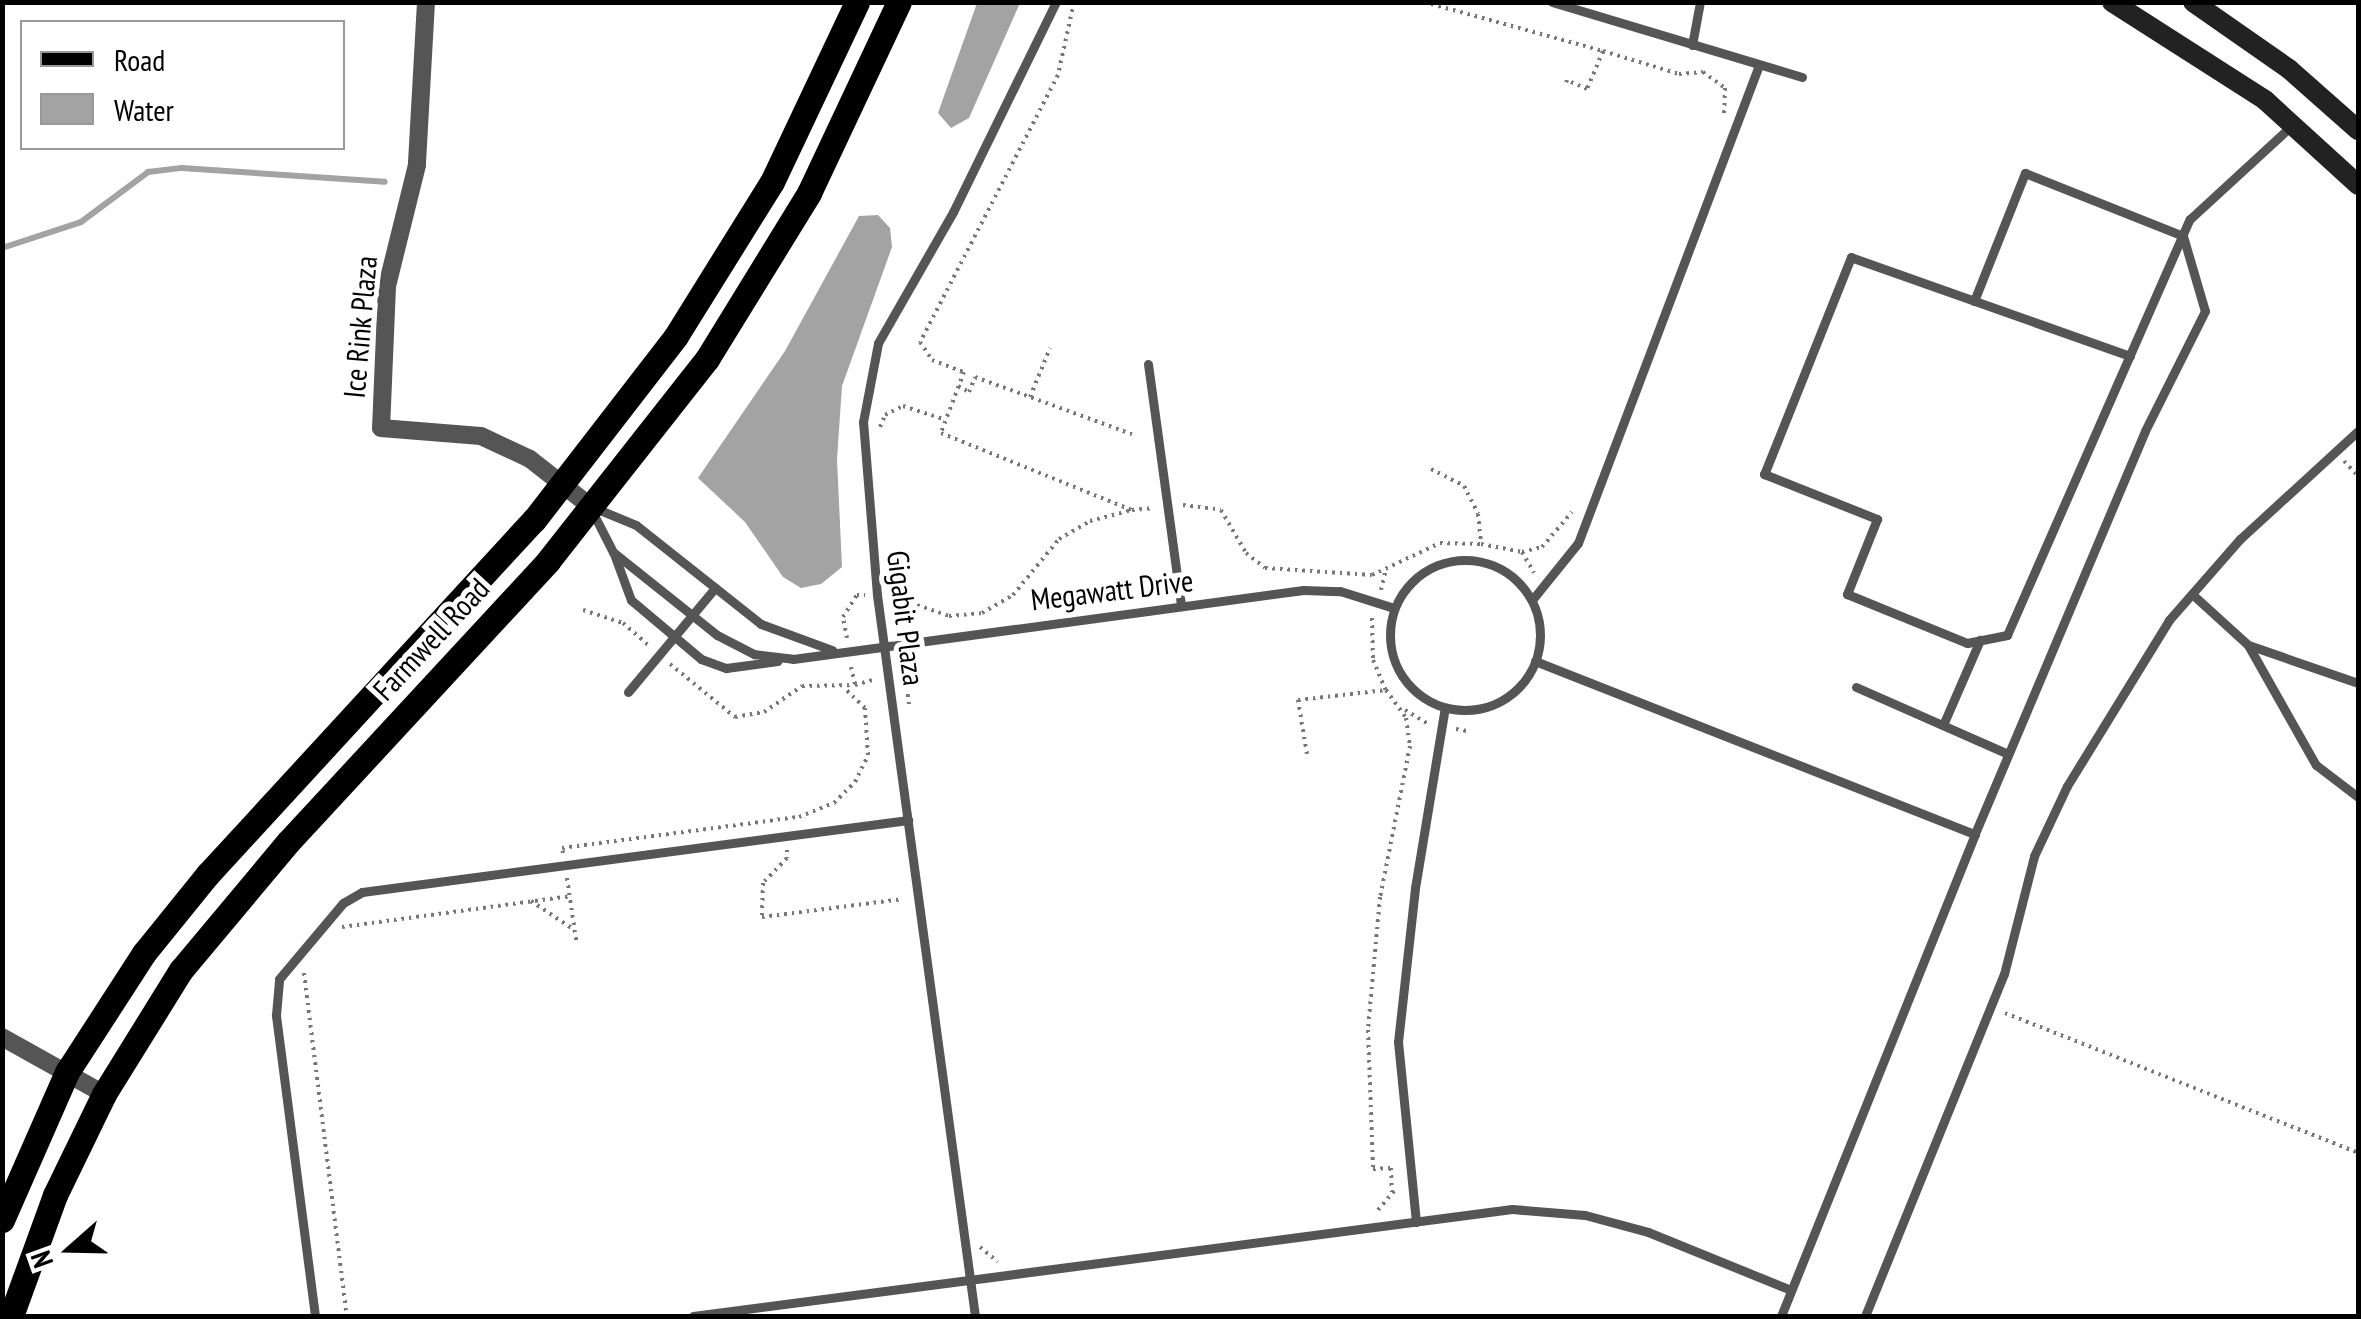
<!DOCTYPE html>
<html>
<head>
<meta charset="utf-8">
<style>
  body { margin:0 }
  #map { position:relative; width:2361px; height:1319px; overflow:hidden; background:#fff; font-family:"PT Sans Narrow",sans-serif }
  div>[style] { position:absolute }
  .water>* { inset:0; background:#a3a3a3 }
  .stream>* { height:6px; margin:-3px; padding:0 3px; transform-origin:3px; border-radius:3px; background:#a3a3a3 }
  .path>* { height:4px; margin-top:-2px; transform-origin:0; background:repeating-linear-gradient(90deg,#777 0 2.5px,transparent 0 7.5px) }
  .lane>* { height:9px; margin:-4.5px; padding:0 4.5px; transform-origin:4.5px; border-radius:4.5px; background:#555 }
  .lane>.ring { margin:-4.5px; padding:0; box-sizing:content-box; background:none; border:9px solid #555; border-radius:50% }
  .street>* { height:18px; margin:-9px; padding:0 9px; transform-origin:9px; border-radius:9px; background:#555 }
  .secondary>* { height:20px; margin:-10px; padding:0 10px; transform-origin:10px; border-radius:10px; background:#222 }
  .primary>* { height:25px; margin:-12.5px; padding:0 12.5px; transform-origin:12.5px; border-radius:12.5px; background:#000 }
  span { translate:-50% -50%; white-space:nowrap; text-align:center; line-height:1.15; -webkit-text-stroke:10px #fff; paint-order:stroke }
  .street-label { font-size:30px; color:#000 }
  .frame { position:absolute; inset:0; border:5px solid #000; pointer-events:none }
  .legend { position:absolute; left:20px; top:20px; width:325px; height:130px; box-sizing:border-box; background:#fff; border:2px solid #999; margin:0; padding:12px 18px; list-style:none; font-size:30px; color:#000 }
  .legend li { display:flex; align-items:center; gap:20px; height:50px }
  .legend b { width:50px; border:2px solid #999 }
  .north { position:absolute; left:20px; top:1199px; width:100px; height:100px; -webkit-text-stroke:8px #fff; paint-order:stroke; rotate:250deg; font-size:28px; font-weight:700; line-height:40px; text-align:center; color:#000 }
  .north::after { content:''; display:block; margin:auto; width:35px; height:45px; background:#000; clip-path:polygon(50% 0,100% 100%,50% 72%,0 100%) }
</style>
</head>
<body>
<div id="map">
  <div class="water">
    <div style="clip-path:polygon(977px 3px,1020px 3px,969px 118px,951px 128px,938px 113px)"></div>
    <div style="clip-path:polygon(878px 215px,890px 228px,892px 247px,842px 386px,837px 459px,842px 567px,821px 584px,801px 588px,783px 577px,745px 522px,698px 478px,785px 351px,859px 216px)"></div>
  </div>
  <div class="stream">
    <div style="left:2px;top:248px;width:83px;rotate:-18.2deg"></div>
    <div style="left:81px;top:222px;width:84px;rotate:-36.7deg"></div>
    <div style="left:148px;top:172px;width:34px;rotate:-7deg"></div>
    <div style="left:182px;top:168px;width:203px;rotate:3.9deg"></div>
  </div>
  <div class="path">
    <div style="left:1074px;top:2px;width:75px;rotate:102.4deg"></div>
    <div style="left:1058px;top:75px;width:301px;rotate:117.3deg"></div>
    <div style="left:920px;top:342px;width:22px;rotate:56deg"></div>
    <div style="left:932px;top:360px;width:34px;rotate:21deg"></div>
    <div style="left:964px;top:372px;width:65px;rotate:110.7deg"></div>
    <div style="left:941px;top:433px;width:206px;rotate:22deg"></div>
    <div style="left:1132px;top:510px;width:22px;rotate:-5deg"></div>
    <div style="left:1424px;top:2px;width:186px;rotate:15.3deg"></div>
    <div style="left:1603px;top:51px;width:41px;rotate:112.8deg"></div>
    <div style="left:1587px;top:89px;width:22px;rotate:-156deg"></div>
    <div style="left:1567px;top:80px;width:6px;rotate:108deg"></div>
    <div style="left:1603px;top:51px;width:79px;rotate:16.8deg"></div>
    <div style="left:1679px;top:74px;width:24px;rotate:-5deg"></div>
    <div style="left:1703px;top:72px;width:27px;rotate:36deg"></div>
    <div style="left:1725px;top:88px;width:29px;rotate:92deg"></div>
    <div style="left:958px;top:386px;width:13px;rotate:29deg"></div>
    <div style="left:969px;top:392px;width:16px;rotate:-68deg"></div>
    <div style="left:975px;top:377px;width:167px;rotate:20deg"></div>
    <div style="left:1030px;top:397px;width:53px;rotate:-67.8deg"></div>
    <div style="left:880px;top:427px;width:13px;rotate:-67deg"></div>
    <div style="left:885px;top:415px;width:20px;rotate:-27deg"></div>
    <div style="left:903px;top:406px;width:45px;rotate:18deg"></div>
    <div style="left:2344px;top:461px;width:21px;rotate:47deg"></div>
    <div style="left:1431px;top:469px;width:37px;rotate:27deg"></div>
    <div style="left:1464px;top:486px;width:31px;rotate:63deg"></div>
    <div style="left:1478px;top:514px;width:30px;rotate:84deg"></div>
    <div style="left:1481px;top:544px;width:42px;rotate:11deg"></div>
    <div style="left:1522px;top:552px;width:21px;rotate:-14deg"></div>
    <div style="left:1542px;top:547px;width:46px;rotate:-49.4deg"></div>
    <div style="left:1183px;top:505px;width:38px;rotate:7deg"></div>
    <div style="left:1221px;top:510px;width:50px;rotate:59.8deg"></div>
    <div style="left:1246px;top:553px;width:24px;rotate:38deg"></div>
    <div style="left:1265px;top:568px;width:107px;rotate:3.7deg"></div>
    <div style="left:1372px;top:575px;width:75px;rotate:-25.2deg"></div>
    <div style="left:1440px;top:543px;width:41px;rotate:1.4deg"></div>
    <div style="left:1522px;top:552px;width:24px;rotate:60deg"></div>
    <div style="left:892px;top:571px;width:25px;rotate:81deg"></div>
    <div style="left:1381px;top:590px;width:18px;rotate:-77deg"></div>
    <div style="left:889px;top:595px;width:64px;rotate:19.3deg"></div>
    <div style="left:949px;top:616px;width:33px;rotate:-5deg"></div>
    <div style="left:982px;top:613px;width:36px;rotate:-30deg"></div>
    <div style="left:1013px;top:595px;width:72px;rotate:-50.6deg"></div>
    <div style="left:1059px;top:539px;width:36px;rotate:-30deg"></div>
    <div style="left:1090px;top:521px;width:43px;rotate:-14.7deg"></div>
    <div style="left:899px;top:597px;width:34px;rotate:85deg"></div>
    <div style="left:583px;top:610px;width:42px;rotate:18deg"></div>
    <div style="left:623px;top:623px;width:33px;rotate:41deg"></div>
    <div style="left:1372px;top:618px;width:42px;rotate:88.6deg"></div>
    <div style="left:1373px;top:660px;width:33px;rotate:67deg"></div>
    <div style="left:847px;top:638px;width:21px;rotate:-101deg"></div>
    <div style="left:843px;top:617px;width:26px;rotate:-58deg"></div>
    <div style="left:857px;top:595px;width:8px"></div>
    <div style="left:670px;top:664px;width:84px;rotate:39.2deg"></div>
    <div style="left:735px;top:717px;width:29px;rotate:-10deg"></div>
    <div style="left:764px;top:712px;width:46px;rotate:-34.4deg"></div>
    <div style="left:802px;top:686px;width:53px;rotate:-1.1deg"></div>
    <div style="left:851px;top:667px;width:18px;rotate:77deg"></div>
    <div style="left:855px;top:685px;width:18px;rotate:-16deg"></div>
    <div style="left:905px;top:672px;width:35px;rotate:83deg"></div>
    <div style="left:901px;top:673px;width:17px;rotate:-80deg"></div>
    <div style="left:1405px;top:710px;width:26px;rotate:31deg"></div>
    <div style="left:1456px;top:729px;width:11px;rotate:10deg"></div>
    <div style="left:1307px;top:754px;width:55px;rotate:-99.5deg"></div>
    <div style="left:1298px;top:700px;width:89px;rotate:-6.5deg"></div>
    <div style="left:1386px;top:690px;width:34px;rotate:54deg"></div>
    <div style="left:1406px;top:718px;width:28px;rotate:82deg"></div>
    <div style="left:1410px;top:746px;width:154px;rotate:101.2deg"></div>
    <div style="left:1380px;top:897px;width:134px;rotate:95.2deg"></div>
    <div style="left:1368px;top:1030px;width:139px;rotate:87.9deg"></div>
    <div style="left:1373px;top:1169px;width:18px;rotate:-3deg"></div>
    <div style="left:1391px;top:1168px;width:24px;rotate:88deg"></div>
    <div style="left:787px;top:850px;width:8px;rotate:90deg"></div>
    <div style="left:787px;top:858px;width:35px;rotate:134deg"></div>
    <div style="left:763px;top:883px;width:34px;rotate:92deg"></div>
    <div style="left:762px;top:917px;width:142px;rotate:-7.3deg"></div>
    <div style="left:563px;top:853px;width:5px;rotate:-101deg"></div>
    <div style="left:562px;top:848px;width:239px;rotate:-7.5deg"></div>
    <div style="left:799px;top:817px;width:38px;rotate:-22deg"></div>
    <div style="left:834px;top:803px;width:30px;rotate:-45deg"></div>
    <div style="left:855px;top:782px;width:30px;rotate:-64deg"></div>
    <div style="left:868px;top:755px;width:47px;rotate:-93.7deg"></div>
    <div style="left:865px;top:708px;width:30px;rotate:-136deg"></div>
    <div style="left:567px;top:878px;width:63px;rotate:81.7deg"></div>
    <div style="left:531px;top:901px;width:50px;rotate:33.7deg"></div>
    <div style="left:342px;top:927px;width:230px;rotate:-7.7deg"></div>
    <div style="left:304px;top:973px;width:346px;rotate:82.9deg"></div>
    <div style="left:2005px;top:1013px;width:380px;rotate:21.6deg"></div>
    <div style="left:1378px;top:1210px;width:25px;rotate:-50deg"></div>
    <div style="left:980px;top:1247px;width:23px;rotate:40deg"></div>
  </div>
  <div class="lane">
    <div style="left:1552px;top:2px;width:261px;rotate:16.7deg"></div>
    <div style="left:1692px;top:45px;width:44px;rotate:-79.5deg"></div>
    <div style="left:1974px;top:301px;width:138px;rotate:-68.3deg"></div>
    <div style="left:2025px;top:173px;width:170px;rotate:21.7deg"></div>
    <div style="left:2183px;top:236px;width:78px;rotate:73.7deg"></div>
    <div style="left:2205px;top:311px;width:134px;rotate:116.6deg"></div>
    <div style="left:2145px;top:431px;width:437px;rotate:112.9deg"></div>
    <div style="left:2130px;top:356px;width:296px;rotate:-160.5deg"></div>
    <div style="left:1851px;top:257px;width:234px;rotate:111.8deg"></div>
    <div style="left:1764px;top:474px;width:122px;rotate:21.7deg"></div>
    <div style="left:1877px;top:519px;width:81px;rotate:111.8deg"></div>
    <div style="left:1847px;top:594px;width:130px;rotate:22.2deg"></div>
    <div style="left:1967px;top:643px;width:41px;rotate:-11.3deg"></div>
    <div style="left:2007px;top:635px;width:454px;rotate:-66.3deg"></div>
    <div style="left:2190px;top:219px;width:137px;rotate:-42.6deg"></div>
    <div style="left:1148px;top:364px;width:244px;rotate:82.2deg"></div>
    <div style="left:595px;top:508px;width:44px;rotate:22.5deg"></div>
    <div style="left:636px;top:525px;width:159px;rotate:38.4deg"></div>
    <div style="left:761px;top:624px;width:76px;rotate:20.1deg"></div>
    <div style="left:593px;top:513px;width:44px;rotate:62.9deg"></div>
    <div style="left:613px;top:552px;width:133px;rotate:38.6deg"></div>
    <div style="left:717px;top:635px;width:42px;rotate:27.2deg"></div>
    <div style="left:754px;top:654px;width:39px;rotate:7deg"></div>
    <div style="left:793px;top:659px;width:515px;rotate:-7.7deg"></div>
    <div style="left:1303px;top:590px;width:37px;rotate:2deg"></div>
    <div style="left:1340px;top:591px;width:57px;rotate:17.5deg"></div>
    <div style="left:614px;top:554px;width:49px;rotate:69.7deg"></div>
    <div style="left:631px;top:600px;width:92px;rotate:40.1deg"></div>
    <div style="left:701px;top:659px;width:27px;rotate:20deg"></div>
    <div style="left:726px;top:668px;width:52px;rotate:-7.7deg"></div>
    <div class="ring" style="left:1390px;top:560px;width:141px;height:141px"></div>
    <div style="left:2192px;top:594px;width:76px;rotate:42.3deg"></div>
    <div style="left:1532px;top:600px;width:73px;rotate:-51.1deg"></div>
    <div style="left:1578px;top:543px;width:511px;rotate:-69.26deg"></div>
    <div style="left:1535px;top:661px;width:473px;rotate:21.5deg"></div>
    <div style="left:1975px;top:834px;width:520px;rotate:111.92deg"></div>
    <div style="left:2358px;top:683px;width:116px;rotate:-160.9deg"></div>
    <div style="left:2248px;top:645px;width:138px;rotate:60.5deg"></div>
    <div style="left:2316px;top:765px;width:53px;rotate:37.3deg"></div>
    <div style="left:1856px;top:687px;width:166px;rotate:23.8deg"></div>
    <div style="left:628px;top:692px;width:136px;rotate:-50.1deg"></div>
    <div style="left:1943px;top:725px;width:93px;rotate:-66.5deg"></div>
    <div style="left:1416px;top:1222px;width:181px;rotate:-95.7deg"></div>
    <div style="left:1398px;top:1042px;width:155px;rotate:-83.7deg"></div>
    <div style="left:1415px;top:888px;width:183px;rotate:-80.6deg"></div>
    <div style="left:315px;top:1316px;width:304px;rotate:-97.4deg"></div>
    <div style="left:276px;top:1015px;width:36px;rotate:-85deg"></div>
    <div style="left:279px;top:979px;width:99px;rotate:-49.9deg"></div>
    <div style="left:343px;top:903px;width:22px;rotate:-30deg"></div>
    <div style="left:362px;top:892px;width:551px;rotate:-7.51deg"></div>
    <div style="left:693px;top:1316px;width:826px;rotate:-7.44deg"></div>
    <div style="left:1512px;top:1209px;width:73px;rotate:4.7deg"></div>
    <div style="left:1585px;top:1215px;width:65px;rotate:15.1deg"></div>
    <div style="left:1648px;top:1232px;width:154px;rotate:22.1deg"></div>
    <div style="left:975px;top:1316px;width:728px;rotate:-97.74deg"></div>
    <div style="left:877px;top:595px;width:174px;rotate:-94.6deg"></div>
    <div style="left:863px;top:422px;width:80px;rotate:-79.2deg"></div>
    <div style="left:878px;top:343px;width:151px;rotate:-60.2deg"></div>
    <div style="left:953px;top:212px;width:234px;rotate:-63.9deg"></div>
    <div style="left:1865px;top:1316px;width:369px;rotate:-67.9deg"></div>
    <div style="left:2004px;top:974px;width:122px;rotate:-75.7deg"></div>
    <div style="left:2034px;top:856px;width:77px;rotate:-64.8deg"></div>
    <div style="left:2067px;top:786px;width:195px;rotate:-58.4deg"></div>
    <div style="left:2169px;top:620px;width:108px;rotate:-48.8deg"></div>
    <div style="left:2240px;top:539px;width:160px;rotate:-42.5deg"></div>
  </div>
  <div class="street">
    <div style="left:426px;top:2px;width:163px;rotate:93.2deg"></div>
    <div style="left:417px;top:165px;width:125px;rotate:103.9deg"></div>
    <div style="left:387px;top:286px;width:142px;rotate:92.4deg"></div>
    <div style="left:381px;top:428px;width:100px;rotate:4.6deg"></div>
    <div style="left:481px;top:436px;width:54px;rotate:25.1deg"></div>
    <div style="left:530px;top:459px;width:76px;rotate:38.1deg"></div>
    <div style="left:2px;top:1037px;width:117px;rotate:29.2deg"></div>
  </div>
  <div class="secondary">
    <div style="left:2112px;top:2px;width:182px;rotate:32.6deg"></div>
    <div style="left:2265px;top:100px;width:126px;rotate:42.4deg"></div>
    <div style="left:2193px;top:2px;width:117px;rotate:34.9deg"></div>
    <div style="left:2289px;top:69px;width:92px;rotate:41.5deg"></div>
  </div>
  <div class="primary">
    <div style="left:2px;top:1220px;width:162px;rotate:-66.3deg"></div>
    <div style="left:67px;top:1072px;width:142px;rotate:-57.1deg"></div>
    <div style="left:144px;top:953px;width:102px;rotate:-51deg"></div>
    <div style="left:208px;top:874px;width:481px;rotate:-47.4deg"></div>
    <div style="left:534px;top:520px;width:232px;rotate:-52.3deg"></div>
    <div style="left:676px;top:336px;width:181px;rotate:-58.1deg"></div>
    <div style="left:772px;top:182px;width:199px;rotate:-64.7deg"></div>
    <div style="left:11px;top:1316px;width:129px;rotate:-70deg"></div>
    <div style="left:55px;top:1195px;width:112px;rotate:-64.1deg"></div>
    <div style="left:104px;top:1094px;width:146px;rotate:-58.2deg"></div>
    <div style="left:181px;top:970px;width:168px;rotate:-50.1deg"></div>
    <div style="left:289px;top:841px;width:381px;rotate:-47.2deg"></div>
    <div style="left:548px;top:561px;width:257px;rotate:-51.8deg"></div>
    <div style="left:707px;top:359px;width:195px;rotate:-58.4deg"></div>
    <div style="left:809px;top:193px;width:211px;rotate:-64.8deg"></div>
  </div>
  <div class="street-label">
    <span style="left:360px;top:327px;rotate:-85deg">Ice Rink Plaza</span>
    <span style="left:1112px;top:590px;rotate:-7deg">Megawatt Drive</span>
    <span style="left:906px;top:618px;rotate:83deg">Gigabit Plaza</span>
    <span style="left:431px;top:639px;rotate:-47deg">Farmwell Road</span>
  </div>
  <div class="frame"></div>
  <ul class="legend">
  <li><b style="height:12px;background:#000"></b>Road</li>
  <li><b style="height:28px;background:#a3a3a3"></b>Water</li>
  </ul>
  <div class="north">N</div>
</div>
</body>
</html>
